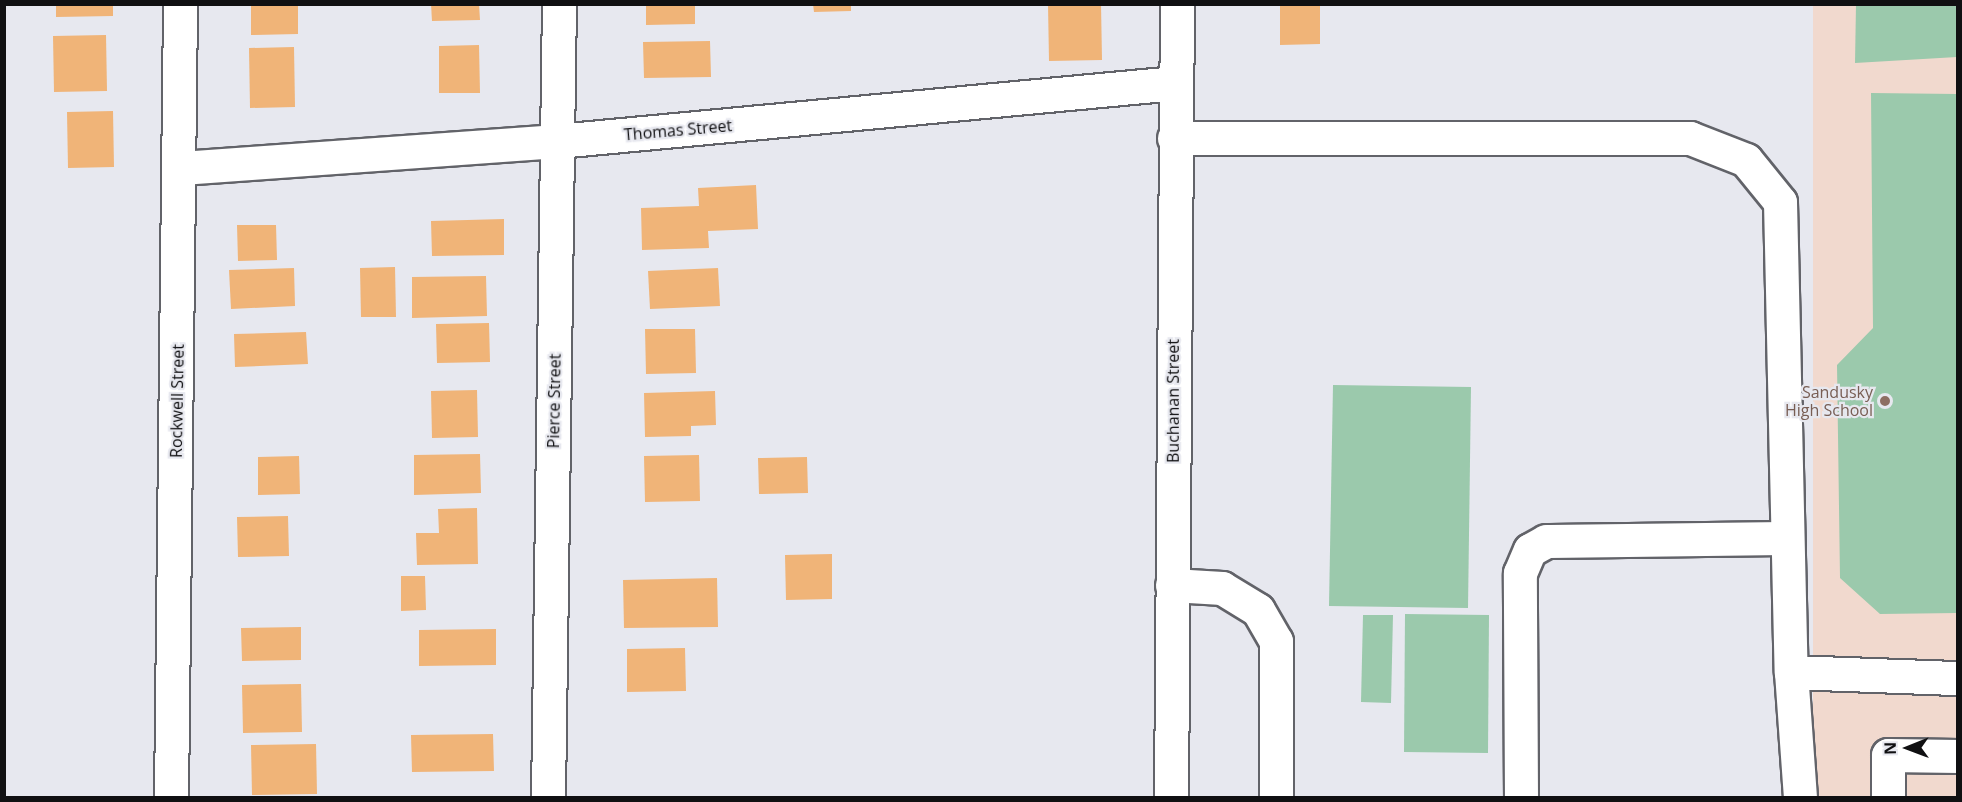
<!DOCTYPE html>
<html>
<head>
<meta charset="utf-8">
<style>
  body { margin:0 }
  #map { position:relative; width:1962px; height:802px; overflow:hidden; background:#e7e8ef; font-family:"Open Sans",sans-serif }
  div>[style] { position:absolute }
  .education>* { inset:0; background:#f1d9ce }
  .green>* { inset:0; background:#9bc9ac }
  .building>* { inset:0; background:#f0b478 }
  .roads { filter:drop-shadow(2px 0 #626369) drop-shadow(-2px 0 #626369) drop-shadow(0 2px #626369) drop-shadow(0 -2px #626369) }
  .minor>* { height:33px; margin:-16.5px; padding:0 16.5px; transform-origin:16.5px; border-radius:16.5px; background:#fff }
  .dots>* { width:16px; height:16px; translate:-50% -50%; box-sizing:border-box; border:3px solid #e7e8ef; border-radius:50% }
  span { translate:-50% -50%; white-space:nowrap; text-align:center; line-height:1.15; -webkit-text-stroke:4.5px #e7e8ef; paint-order:stroke }
  .street-label { font-size:16px; color:#101012 }
  .education-label { font-size:16px; color:#785e54 }
  .right { translate:-100% -50%; text-align:right }
  .frame { position:absolute; inset:0; border:6px solid #101012; pointer-events:none }
  .north { position:absolute; left:1878px; top:718px; width:60px; height:60px; -webkit-text-stroke:4px #e7e8ef; paint-order:stroke; rotate:269deg; font-size:16px; font-weight:700; line-height:24px; text-align:center; color:#101012 }
  .north::after { content:''; display:block; margin:auto; width:21px; height:27px; background:#101012; clip-path:polygon(50% 0,100% 100%,50% 72%,0 100%) }
</style>
</head>
<body>
<div id="map">
  <div class="education">
    <div style="clip-path:polygon(1813px 5px,1957px 5px,1957px 797px,1813px 797px)"></div>
  </div>
  <div class="green">
    <div style="clip-path:polygon(1856px 5px,1957px 5px,1957px 57px,1855px 63px)"></div>
    <div style="clip-path:polygon(1871px 93px,1957px 94px,1957px 613px,1880px 614px,1840px 578px,1837px 365px,1873px 328px)"></div>
    <div style="clip-path:polygon(1333px 385px,1471px 387px,1468px 608px,1329px 606px)"></div>
    <div style="clip-path:polygon(1405px 614px,1489px 615px,1488px 753px,1404px 752px)"></div>
    <div style="clip-path:polygon(1363px 615px,1393px 615px,1391px 703px,1361px 702px)"></div>
  </div>
  <div class="building">
    <div style="clip-path:polygon(56px 4px,113px 4px,113px 16px,56px 17px)"></div>
    <div style="clip-path:polygon(251px 4px,298px 4px,298px 34px,251px 35px)"></div>
    <div style="clip-path:polygon(431px 4px,479px 4px,480px 20px,432px 21px)"></div>
    <div style="clip-path:polygon(646px 4px,695px 4px,695px 24px,646px 25px)"></div>
    <div style="clip-path:polygon(813px 4px,851px 4px,851px 11px,814px 12px)"></div>
    <div style="clip-path:polygon(1048px 4px,1101px 4px,1102px 60px,1049px 61px)"></div>
    <div style="clip-path:polygon(1280px 4px,1320px 4px,1320px 44px,1280px 45px)"></div>
    <div style="clip-path:polygon(106px 35px,107px 91px,54px 92px,53px 36px)"></div>
    <div style="clip-path:polygon(710px 41px,711px 77px,644px 78px,643px 42px)"></div>
    <div style="clip-path:polygon(479px 45px,480px 93px,439px 93px,439px 46px)"></div>
    <div style="clip-path:polygon(294px 47px,295px 107px,250px 108px,249px 48px)"></div>
    <div style="clip-path:polygon(113px 111px,114px 167px,68px 168px,67px 112px)"></div>
    <div style="clip-path:polygon(756px 185px,758px 229px,708px 231px,709px 248px,642px 250px,641px 208px,699px 206px,698px 188px)"></div>
    <div style="clip-path:polygon(504px 219px,504px 255px,432px 256px,431px 221px)"></div>
    <div style="clip-path:polygon(237px 225px,276px 225px,277px 260px,238px 261px)"></div>
    <div style="clip-path:polygon(395px 267px,396px 317px,361px 317px,360px 268px)"></div>
    <div style="clip-path:polygon(294px 268px,295px 306px,231px 309px,229px 270px)"></div>
    <div style="clip-path:polygon(718px 268px,720px 306px,650px 309px,648px 271px)"></div>
    <div style="clip-path:polygon(486px 276px,487px 316px,412px 318px,412px 277px)"></div>
    <div style="clip-path:polygon(489px 323px,490px 362px,437px 363px,436px 324px)"></div>
    <div style="clip-path:polygon(645px 329px,695px 329px,696px 373px,646px 374px)"></div>
    <div style="clip-path:polygon(306px 332px,308px 364px,235px 367px,234px 334px)"></div>
    <div style="clip-path:polygon(477px 390px,478px 437px,432px 438px,431px 391px)"></div>
    <div style="clip-path:polygon(715px 391px,716px 425px,691px 426px,691px 436px,645px 437px,644px 393px)"></div>
    <div style="clip-path:polygon(480px 454px,481px 493px,414px 495px,414px 455px)"></div>
    <div style="clip-path:polygon(699px 455px,700px 501px,645px 502px,644px 456px)"></div>
    <div style="clip-path:polygon(299px 456px,300px 494px,258px 495px,258px 457px)"></div>
    <div style="clip-path:polygon(807px 457px,808px 493px,759px 494px,758px 458px)"></div>
    <div style="clip-path:polygon(477px 508px,478px 564px,417px 565px,416px 533px,439px 533px,438px 509px)"></div>
    <div style="clip-path:polygon(288px 516px,289px 556px,238px 557px,237px 517px)"></div>
    <div style="clip-path:polygon(832px 554px,832px 599px,786px 600px,785px 555px)"></div>
    <div style="clip-path:polygon(401px 576px,425px 576px,426px 610px,401px 611px)"></div>
    <div style="clip-path:polygon(717px 578px,718px 627px,624px 628px,623px 580px)"></div>
    <div style="clip-path:polygon(301px 627px,301px 660px,242px 661px,241px 628px)"></div>
    <div style="clip-path:polygon(496px 629px,496px 665px,419px 666px,419px 630px)"></div>
    <div style="clip-path:polygon(685px 648px,686px 691px,627px 692px,627px 649px)"></div>
    <div style="clip-path:polygon(301px 684px,302px 732px,243px 733px,242px 685px)"></div>
    <div style="clip-path:polygon(493px 734px,494px 771px,412px 772px,411px 735px)"></div>
    <div style="clip-path:polygon(316px 744px,317px 794px,252px 795px,251px 745px)"></div>
  </div>
  <div class="roads">
    <div class="minor">
      <div style="left:1174px;top:138px;width:516px"></div>
      <div style="left:1690px;top:138px;width:60px;rotate:21.4deg"></div>
      <div style="left:1746px;top:160px;width:54px;rotate:51deg"></div>
      <div style="left:1780px;top:202px;width:470px;rotate:88.7deg"></div>
      <div style="left:1791px;top:672px;width:126px;rotate:85.9deg"></div>
      <div style="left:180px;top:168px;width:379px;rotate:-4.1deg"></div>
      <div style="left:558px;top:141px;width:620px;rotate:-5.37deg"></div>
      <div style="left:1172px;top:585px;width:50px;rotate:3.4deg"></div>
      <div style="left:1222px;top:588px;width:42px;rotate:31.4deg"></div>
      <div style="left:1258px;top:610px;width:36px;rotate:60deg"></div>
      <div style="left:1276px;top:641px;width:157px;rotate:90deg"></div>
      <div style="left:1791px;top:672px;width:167px;rotate:2.1deg"></div>
      <div style="left:171px;top:798px;width:794px;rotate:-89.35deg"></div>
      <div style="left:548px;top:798px;width:794px;rotate:-89.21deg"></div>
      <div style="left:1171px;top:798px;width:794px;rotate:-89.57deg"></div>
      <div style="left:1521px;top:798px;width:225px;rotate:-90.3deg"></div>
      <div style="left:1520px;top:573px;width:25px;rotate:-67deg"></div>
      <div style="left:1530px;top:550px;width:18px;rotate:-29deg"></div>
      <div style="left:1546px;top:541px;width:241px;rotate:-0.7deg"></div>
      <div style="left:1888px;top:798px;width:43px;rotate:-90deg"></div>
      <div style="left:1888px;top:755px;width:70px;rotate:0.8deg"></div>
    </div>
  </div>
  <div class="dots">
    <div style="left:1885px;top:401px;background:#8d6e63"></div>
  </div>
  <div class="street-label">
    <span style="left:678px;top:130px;rotate:-5deg">Thomas Street</span>
    <span style="left:177px;top:401px;rotate:-89deg">Rockwell Street</span>
    <span style="left:554px;top:401px;rotate:-89deg">Pierce Street</span>
    <span style="left:1173px;top:401px;rotate:-90deg">Buchanan Street</span>
  </div>
  <div class="education-label">
    <span class="right" style="left:1873px;top:401px">Sandusky<br>High School</span>
  </div>
  <div class="frame"></div>
  <div class="north">N</div>
</div>
</body>
</html>
